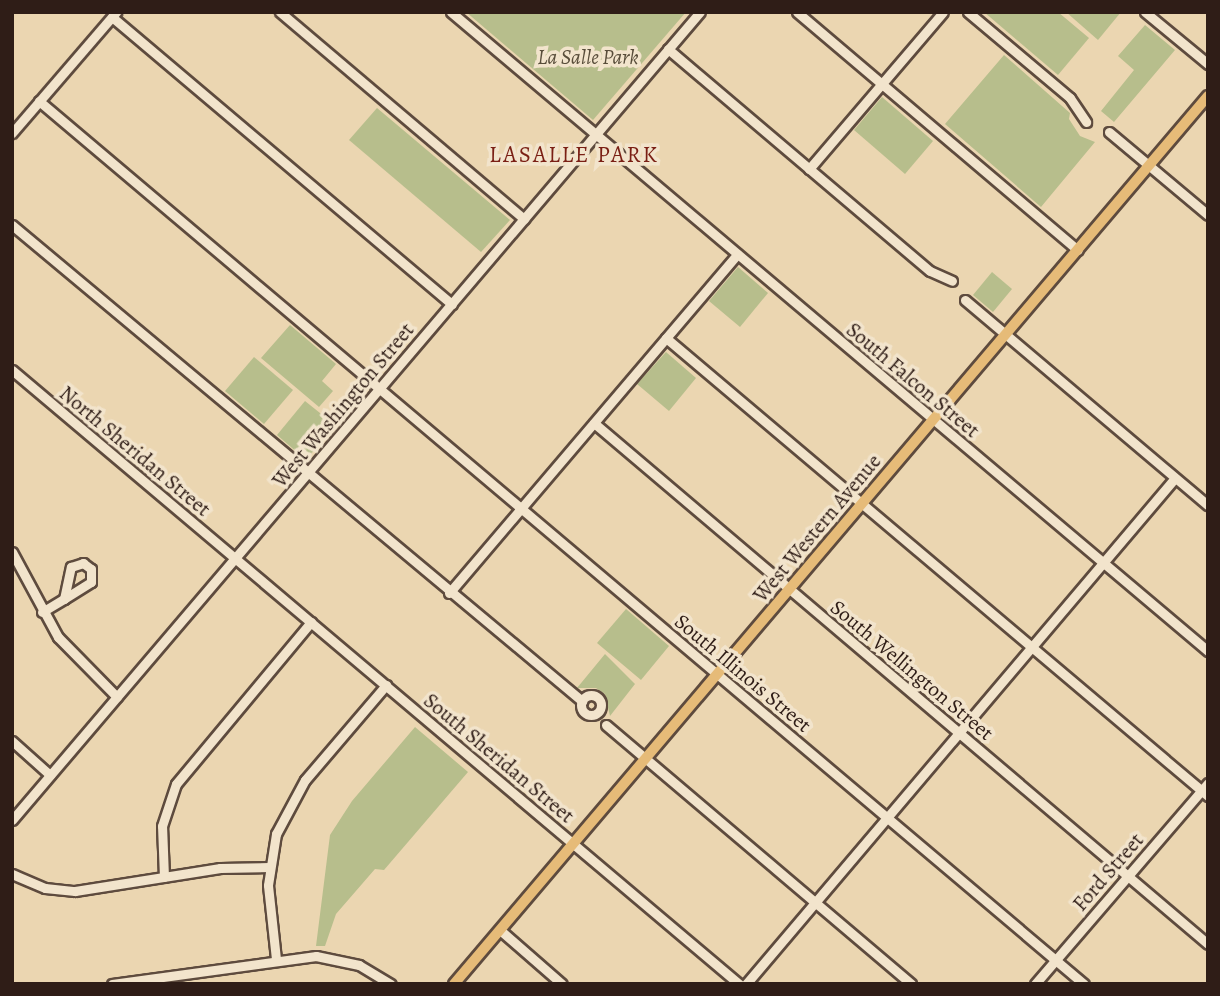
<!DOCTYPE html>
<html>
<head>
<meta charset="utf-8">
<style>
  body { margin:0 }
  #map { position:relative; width:1220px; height:996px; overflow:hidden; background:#ebd6b1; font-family:Alegreya,serif }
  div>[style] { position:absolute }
  .green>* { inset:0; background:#b7be8c }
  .roads { filter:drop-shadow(2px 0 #5e4b3e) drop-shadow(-2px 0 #5e4b3e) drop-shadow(0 2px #5e4b3e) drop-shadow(0 -2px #5e4b3e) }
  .minor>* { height:9px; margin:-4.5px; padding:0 4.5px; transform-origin:4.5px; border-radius:4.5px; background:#f2e4cc }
  .minor>.ring { margin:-4.5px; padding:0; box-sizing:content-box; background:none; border:9px solid #f2e4cc; border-radius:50% }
  .major>* { height:10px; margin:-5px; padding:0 5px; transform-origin:5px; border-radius:5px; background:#e6bb78 }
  span { translate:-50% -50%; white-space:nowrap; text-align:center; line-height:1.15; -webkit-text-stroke:7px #f2e4cc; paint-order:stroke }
  .park-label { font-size:21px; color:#584d3a; font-style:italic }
  .street-label { font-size:21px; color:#2f1d17 }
  .neighbourhood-label { font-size:23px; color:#7a1f14; letter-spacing:2px }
  .frame { position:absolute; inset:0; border:14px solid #2f1d17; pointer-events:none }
</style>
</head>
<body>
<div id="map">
  <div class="green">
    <div style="clip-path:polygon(466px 12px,686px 12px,593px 120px)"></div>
    <div style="clip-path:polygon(984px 12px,1058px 12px,1089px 38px,1058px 75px)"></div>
    <div style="clip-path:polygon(1066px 12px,1121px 12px,1098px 40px)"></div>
    <div style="clip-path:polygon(1145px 25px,1175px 50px,1114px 122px,1101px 111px,1134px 70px,1118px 56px)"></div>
    <div style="clip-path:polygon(1004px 55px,1070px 113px,1069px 119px,1080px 136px,1095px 142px,1041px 207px,945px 124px)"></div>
    <div style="clip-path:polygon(882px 97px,933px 141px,905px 174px,854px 130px)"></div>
    <div style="clip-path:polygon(377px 108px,510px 220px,481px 252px,349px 140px)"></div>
    <div style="clip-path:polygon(738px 267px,768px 293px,740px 327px,709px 301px)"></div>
    <div style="clip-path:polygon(992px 272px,1012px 289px,993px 312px,973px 295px)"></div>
    <div style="clip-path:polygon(290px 325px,336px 364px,322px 381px,333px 391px,319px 407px,261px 358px)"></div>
    <div style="clip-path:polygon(666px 352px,696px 378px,669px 411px,637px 384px)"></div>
    <div style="clip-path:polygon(254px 357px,293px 390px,264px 424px,225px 391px)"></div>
    <div style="clip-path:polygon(305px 401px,335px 425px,306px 460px,277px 435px)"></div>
    <div style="clip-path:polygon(626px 609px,669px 646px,641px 680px,597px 643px)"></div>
    <div style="clip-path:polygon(605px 654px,635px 684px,610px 716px,605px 694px,596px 688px,577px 688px)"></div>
    <div style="clip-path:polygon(415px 727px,468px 772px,384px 870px,375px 869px,336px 914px,325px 946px,316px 946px,330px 835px,352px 801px)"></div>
  </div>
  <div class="roads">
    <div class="minor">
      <div style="left:280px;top:12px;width:320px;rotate:40.3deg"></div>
      <div style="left:451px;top:12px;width:991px;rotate:40.17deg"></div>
      <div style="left:797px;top:12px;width:368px;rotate:40.3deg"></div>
      <div style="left:968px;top:12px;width:133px;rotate:40.1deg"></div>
      <div style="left:1070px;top:98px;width:29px;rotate:56deg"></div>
      <div style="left:1145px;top:12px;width:82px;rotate:39.5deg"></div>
      <div style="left:112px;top:17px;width:445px;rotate:40.2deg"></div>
      <div style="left:668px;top:49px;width:343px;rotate:40.3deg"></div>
      <div style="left:930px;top:271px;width:24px;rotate:24deg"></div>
      <div style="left:39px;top:101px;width:1368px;rotate:40.2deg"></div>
      <div style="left:1109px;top:132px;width:129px;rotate:40deg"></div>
      <div style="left:12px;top:133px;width:160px;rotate:-49.3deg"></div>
      <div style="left:809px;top:169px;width:206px;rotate:-49.5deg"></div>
      <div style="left:12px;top:225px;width:743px;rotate:39.86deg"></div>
      <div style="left:965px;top:300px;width:318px;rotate:40.2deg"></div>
      <div style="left:666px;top:338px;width:710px;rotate:40.2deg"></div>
      <div style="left:12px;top:370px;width:952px;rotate:40.18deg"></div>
      <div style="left:594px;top:423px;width:805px;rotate:40.32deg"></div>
      <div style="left:12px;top:552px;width:97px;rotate:61.6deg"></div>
      <div style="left:58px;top:637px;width:84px;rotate:45.5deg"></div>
      <div style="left:83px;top:563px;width:10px;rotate:37deg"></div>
      <div style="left:91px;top:569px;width:13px;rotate:90deg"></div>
      <div style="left:91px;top:582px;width:32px;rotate:148deg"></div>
      <div style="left:64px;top:599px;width:33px;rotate:-78deg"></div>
      <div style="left:71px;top:567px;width:13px;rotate:-18deg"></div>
      <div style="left:449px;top:593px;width:445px;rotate:-49.6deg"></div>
      <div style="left:42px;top:612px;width:26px;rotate:-31deg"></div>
      <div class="ring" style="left:581px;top:695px;width:11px;height:11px"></div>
      <div style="left:606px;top:725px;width:400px;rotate:40.3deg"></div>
      <div style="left:12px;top:741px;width:51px;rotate:41.8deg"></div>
      <div style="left:12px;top:820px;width:1061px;rotate:-49.59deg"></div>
      <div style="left:12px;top:874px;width:36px;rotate:23deg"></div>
      <div style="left:45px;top:888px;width:30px;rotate:6deg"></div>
      <div style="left:75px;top:891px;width:147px;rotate:-9deg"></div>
      <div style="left:220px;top:868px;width:49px;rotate:-1.2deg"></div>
      <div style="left:164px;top:877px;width:51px;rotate:-92.2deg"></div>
      <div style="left:162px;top:826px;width:44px;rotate:-71.6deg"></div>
      <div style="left:176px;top:784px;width:211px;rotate:-50.2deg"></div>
      <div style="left:500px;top:930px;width:82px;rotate:41.1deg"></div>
      <div style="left:276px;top:959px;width:74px;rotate:-96.2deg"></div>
      <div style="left:268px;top:885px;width:52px;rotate:-81.1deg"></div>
      <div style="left:276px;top:834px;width:61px;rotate:-61.8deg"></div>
      <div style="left:305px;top:780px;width:125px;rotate:-49.5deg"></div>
      <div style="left:112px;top:984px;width:206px;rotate:-7.8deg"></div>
      <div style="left:316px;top:956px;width:44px;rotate:11.8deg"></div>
      <div style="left:359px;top:965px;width:37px;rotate:31deg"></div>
      <div style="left:746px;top:984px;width:663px;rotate:-49.71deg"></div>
      <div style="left:1035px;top:984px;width:265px;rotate:-49.3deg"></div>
    </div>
    <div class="major">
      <div style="left:454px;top:984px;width:1165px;rotate:-49.67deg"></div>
    </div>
  </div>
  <div class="park-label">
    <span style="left:588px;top:57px">La Salle Park</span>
  </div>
  <div class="street-label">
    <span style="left:913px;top:380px;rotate:40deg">South Falcon Street</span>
    <span style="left:343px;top:405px;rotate:-50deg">West Washington Street</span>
    <span style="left:135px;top:451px;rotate:40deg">North Sheridan Street</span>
    <span style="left:817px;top:528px;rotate:-50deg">West Western Avenue</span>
    <span style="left:912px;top:670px;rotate:40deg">South Wellington Street</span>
    <span style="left:743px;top:673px;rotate:40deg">South Illinois Street</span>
    <span style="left:499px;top:758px;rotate:40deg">South Sheridan Street</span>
    <span style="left:1108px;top:872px;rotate:-49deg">Ford Street</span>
  </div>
  <div class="neighbourhood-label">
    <span style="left:574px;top:155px">LASALLE PARK</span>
  </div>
  <div class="frame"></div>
</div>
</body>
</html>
